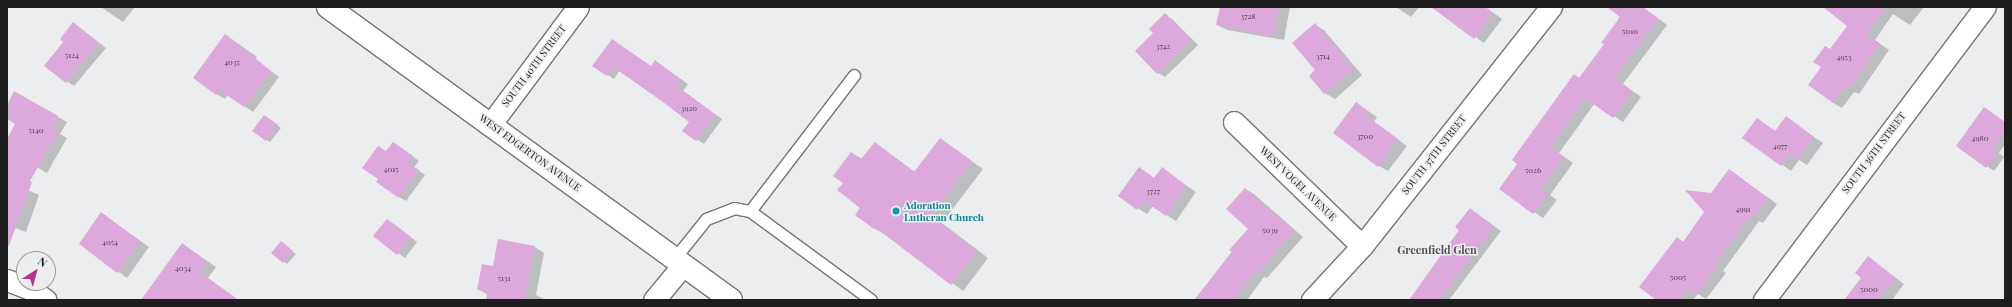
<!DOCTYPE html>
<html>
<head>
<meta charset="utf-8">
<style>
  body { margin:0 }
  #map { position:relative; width:2012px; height:307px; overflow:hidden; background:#ecedee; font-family:"Playfair Display",serif }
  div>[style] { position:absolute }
  .shadow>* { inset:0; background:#0003 }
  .building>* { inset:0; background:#dda8dc }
  .roads { filter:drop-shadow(1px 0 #767677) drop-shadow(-1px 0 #767677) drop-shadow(0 1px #767677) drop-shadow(0 -1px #767677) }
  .service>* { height:11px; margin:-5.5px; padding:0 5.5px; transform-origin:5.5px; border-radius:5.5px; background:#fff }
  .minor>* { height:21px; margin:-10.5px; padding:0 10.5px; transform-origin:10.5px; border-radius:10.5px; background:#fff }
  .tertiary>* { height:22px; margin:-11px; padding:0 11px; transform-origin:11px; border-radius:11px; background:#fff }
  .dots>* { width:11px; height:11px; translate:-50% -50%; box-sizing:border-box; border:2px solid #ecedee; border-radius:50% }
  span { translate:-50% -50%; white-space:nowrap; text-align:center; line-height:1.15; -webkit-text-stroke:3px #ecedee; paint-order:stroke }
  .number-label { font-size:8px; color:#4e404e }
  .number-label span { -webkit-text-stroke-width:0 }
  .street-label { font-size:10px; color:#1e1e1e }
  .culture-label { font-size:10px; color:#0d838f; font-weight:700 }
  .left { translate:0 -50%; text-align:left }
  .neighbourhood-label { font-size:11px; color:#505152; font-weight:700 }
  .frame { position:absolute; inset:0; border:8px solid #1e1e1e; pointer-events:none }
  .north { position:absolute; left:16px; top:251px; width:40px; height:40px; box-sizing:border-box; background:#ecedee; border:1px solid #9a9a9b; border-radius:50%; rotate:36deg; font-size:11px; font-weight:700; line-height:16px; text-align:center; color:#1e1e1e }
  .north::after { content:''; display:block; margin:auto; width:14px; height:18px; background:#ae3588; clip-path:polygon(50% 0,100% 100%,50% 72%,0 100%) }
</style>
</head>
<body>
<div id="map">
  <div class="shadow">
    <div style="clip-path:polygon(101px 7px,135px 7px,123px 22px)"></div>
    <div style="clip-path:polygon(1221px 7px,1290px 7px,1284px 40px,1227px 30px,1217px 25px)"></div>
    <div style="clip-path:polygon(1396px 7px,1419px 7px,1411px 17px)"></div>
    <div style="clip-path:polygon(1433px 7px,1485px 7px,1502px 19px,1484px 43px)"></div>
    <div style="clip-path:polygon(1625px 7px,1643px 7px,1667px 25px,1623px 84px,1641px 97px,1623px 122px,1595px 103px,1559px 153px,1573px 163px,1550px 195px,1557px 200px,1543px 218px,1500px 189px,1605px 44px)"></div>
    <div style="clip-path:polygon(1825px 7px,1924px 7px,1910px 25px,1893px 14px,1875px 40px,1889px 50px,1859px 94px,1854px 92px,1842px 108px,1833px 103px,1822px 67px,1831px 50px,1849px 25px)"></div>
    <div style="clip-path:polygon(1165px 15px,1172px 19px,1198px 45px,1165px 77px,1158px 73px,1136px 51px,1154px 33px)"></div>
    <div style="clip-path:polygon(1315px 25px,1324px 30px,1362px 75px,1335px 99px,1325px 93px,1310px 76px,1317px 71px)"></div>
    <div style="clip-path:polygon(80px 28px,106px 48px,74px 86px,45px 66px)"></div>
    <div style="clip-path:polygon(226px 35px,257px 57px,255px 59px,279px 77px,253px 112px,228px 95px,225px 99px,216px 94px)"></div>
    <div style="clip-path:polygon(594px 66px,651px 67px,662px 66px,688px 84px,683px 91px,722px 119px,704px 144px,684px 131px,690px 121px,620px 70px,614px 79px)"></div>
    <div style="clip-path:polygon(15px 93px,67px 122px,60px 134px,67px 138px,47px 173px,7px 150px,7px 141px,17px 124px,7px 118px,7px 107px)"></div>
    <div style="clip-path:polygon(1356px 103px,1377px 117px,1374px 122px,1407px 146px,1388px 171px,1379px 166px)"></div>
    <div style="clip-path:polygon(268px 118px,281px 128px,270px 142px,253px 131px)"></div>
    <div style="clip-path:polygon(1786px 118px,1823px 143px,1807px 165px,1799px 160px,1791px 171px,1744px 138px,1757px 119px,1776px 132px)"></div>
    <div style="clip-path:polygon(2005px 122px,2005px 144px,1999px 153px,2004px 157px,1994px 171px,1957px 146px)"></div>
    <div style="clip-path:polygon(940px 139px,983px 169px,942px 223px,988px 258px,963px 291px,886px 235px,875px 229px,844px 182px,851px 153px,863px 159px,875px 143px,915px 172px)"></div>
    <div style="clip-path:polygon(400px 147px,419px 161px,414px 167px,425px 175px,406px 201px,399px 197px,387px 152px)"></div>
    <div style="clip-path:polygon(1139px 168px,1155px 179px,1162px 169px,1196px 192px,1176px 221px,1153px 206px,1147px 214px,1119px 196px)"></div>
    <div style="clip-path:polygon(1738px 176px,1777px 204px,1763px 223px,1759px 221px,1723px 271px,1726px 273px,1706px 299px,1698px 294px,1693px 300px,1658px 300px,1677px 238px,1684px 242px,1705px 212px,1711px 194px)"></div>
    <div style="clip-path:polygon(7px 181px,39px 195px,26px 232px,7px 225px)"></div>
    <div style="clip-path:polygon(1245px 189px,1254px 194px,1303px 237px,1267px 278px,1264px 277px,1247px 300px,1195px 300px,1249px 229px)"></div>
    <div style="clip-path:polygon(1470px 209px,1501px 231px,1449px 300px,1410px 300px,1460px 230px)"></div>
    <div style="clip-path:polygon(102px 214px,149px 247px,127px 278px,80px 243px)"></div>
    <div style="clip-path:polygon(394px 224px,417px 242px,405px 258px,375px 236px)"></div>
    <div style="clip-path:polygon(499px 240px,535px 247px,544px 253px,536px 295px,546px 300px,487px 300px,488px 295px,478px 289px,494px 267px)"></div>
    <div style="clip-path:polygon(182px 244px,216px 267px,208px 278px,236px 298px,234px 300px,153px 300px)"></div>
    <div style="clip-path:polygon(284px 245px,296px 254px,287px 264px,273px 253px)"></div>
    <div style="clip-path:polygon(1868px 257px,1904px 284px,1892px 300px,1845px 300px,1862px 277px)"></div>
  </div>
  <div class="building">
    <div style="clip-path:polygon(1220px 7px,1279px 7px,1274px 36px,1216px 25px)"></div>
    <div style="clip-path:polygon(1431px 7px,1485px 7px,1493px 13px,1474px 39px)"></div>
    <div style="clip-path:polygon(1607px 7px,1642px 7px,1658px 19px,1614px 78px,1632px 91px,1613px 118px,1585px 98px,1550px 147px,1564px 157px,1541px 189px,1548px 194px,1533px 214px,1499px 189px,1517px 164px,1512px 160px,1574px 74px,1579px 78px,1604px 44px,1601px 43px,1620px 17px)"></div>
    <div style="clip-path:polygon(1823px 7px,1886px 7px,1866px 34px,1880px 44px,1849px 90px,1845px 87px,1833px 103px,1808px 85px,1821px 67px,1813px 62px,1825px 46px,1830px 49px,1847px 26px)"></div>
    <div style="clip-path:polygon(1165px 13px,1191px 40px,1157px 74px,1135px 51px,1153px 33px,1149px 29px)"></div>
    <div style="clip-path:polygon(73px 22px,99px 43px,66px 83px,44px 66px,63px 42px,60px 39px)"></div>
    <div style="clip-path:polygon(1315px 23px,1354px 69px,1324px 94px,1309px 76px,1315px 70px,1292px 43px)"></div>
    <div style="clip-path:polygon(225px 34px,271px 71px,244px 107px,219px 90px,216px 95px,193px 78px)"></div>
    <div style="clip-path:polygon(612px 39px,651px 66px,655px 60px,681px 80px,677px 86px,716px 115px,696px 141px,682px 131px,689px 122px,663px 102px,613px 67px,607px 76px,592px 66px)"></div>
    <div style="clip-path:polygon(14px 91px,58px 116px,52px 128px,58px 132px,30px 181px,32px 182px,9px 246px,7px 246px,7px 139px,15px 124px,7px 119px,7px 105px)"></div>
    <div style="clip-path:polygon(1356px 102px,1368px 111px,1365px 115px,1398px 139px,1378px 167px,1333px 133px)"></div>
    <div style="clip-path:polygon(1984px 107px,2005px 122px,2005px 131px,1992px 148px,1998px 152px,1986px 168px,1956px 146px)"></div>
    <div style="clip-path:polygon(264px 115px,278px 125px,266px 141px,252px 131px)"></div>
    <div style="clip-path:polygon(1786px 116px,1814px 137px,1797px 160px,1789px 154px,1781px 166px,1742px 138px,1757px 118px,1775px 131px)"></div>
    <div style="clip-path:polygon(940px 138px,972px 161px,931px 216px,977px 251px,951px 285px,876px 228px,874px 229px,855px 215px,860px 208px,837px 190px,843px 183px,833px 176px,851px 152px,861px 159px,875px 142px,914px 172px)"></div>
    <div style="clip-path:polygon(393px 142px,413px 156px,408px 163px,419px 170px,399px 198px,376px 182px,378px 179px,362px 168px,378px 146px,386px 151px)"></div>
    <div style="clip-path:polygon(1139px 167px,1154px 178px,1162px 167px,1187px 186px,1166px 216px,1144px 201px,1137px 210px,1118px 196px)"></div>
    <div style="clip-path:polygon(1729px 169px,1768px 198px,1753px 219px,1750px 216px,1714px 265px,1717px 267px,1696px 295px,1688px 289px,1680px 300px,1656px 300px,1639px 287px,1677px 237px,1683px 242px,1704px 212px,1685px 190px,1711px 193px)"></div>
    <div style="clip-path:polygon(1245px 188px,1294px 231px,1257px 274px,1255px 272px,1233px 300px,1194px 300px,1232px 252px,1229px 250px,1248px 229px,1226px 209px)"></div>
    <div style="clip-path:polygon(1470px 208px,1494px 226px,1439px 300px,1409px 300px,1459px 230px,1455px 227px)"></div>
    <div style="clip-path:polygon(101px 212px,140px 241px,117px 273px,79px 244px)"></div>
    <div style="clip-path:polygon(387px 219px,411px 237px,397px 255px,373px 236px)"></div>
    <div style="clip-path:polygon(498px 239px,535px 246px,525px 300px,486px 300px,488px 292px,477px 290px,482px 264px,493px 266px)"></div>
    <div style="clip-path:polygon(281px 241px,293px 251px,283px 263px,271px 253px)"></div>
    <div style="clip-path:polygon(182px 243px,207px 261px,199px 272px,238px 300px,141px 300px)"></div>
    <div style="clip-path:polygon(1868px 256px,1896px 278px,1878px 300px,1844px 300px,1861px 278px,1855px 273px)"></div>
  </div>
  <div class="roads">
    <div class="service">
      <div style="left:750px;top:211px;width:171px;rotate:-52.6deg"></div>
      <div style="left:674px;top:259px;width:51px;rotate:-51.3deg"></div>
      <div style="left:706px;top:219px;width:30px;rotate:-21deg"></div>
      <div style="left:734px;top:208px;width:16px;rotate:11deg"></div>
      <div style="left:750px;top:211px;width:150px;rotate:36.3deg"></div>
    </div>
    <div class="minor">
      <div style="left:1234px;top:122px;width:178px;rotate:44.1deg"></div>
      <div style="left:490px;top:125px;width:147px;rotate:-53.3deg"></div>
      <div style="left:7px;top:280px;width:25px;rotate:21deg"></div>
      <div style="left:30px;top:289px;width:19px;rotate:35deg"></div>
      <div style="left:654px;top:300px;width:45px;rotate:-50.4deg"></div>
      <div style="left:1312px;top:300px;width:74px;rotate:-47.2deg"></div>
      <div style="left:1362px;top:246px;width:305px;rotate:-51.7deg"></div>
      <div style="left:1764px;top:300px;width:367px;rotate:-53deg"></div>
    </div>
    <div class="tertiary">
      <div style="left:328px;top:7px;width:498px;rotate:36deg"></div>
    </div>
  </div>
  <div class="dots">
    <div style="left:896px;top:211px;background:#0f9aa8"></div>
  </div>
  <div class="number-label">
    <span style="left:1248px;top:16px">3728</span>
    <span style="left:1630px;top:31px">5010</span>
    <span style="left:1163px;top:46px">3742</span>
    <span style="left:72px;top:55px">5124</span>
    <span style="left:1323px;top:56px">3714</span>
    <span style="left:1844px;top:57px">4953</span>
    <span style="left:232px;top:62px">4035</span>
    <span style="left:689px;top:108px">3920</span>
    <span style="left:36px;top:130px">5140</span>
    <span style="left:1365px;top:136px">3700</span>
    <span style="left:1980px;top:138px">4980</span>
    <span style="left:1780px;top:146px">4977</span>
    <span style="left:391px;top:169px">4015</span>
    <span style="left:1533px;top:170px">5026</span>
    <span style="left:1153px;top:191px">3727</span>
    <span style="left:1743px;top:209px">4991</span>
    <span style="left:1270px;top:230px">5039</span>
    <span style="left:110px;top:242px">4054</span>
    <span style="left:183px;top:268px">4034</span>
    <span style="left:1678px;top:277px">5005</span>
    <span style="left:504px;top:278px">5131</span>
    <span style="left:1869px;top:289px">5000</span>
  </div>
  <div class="street-label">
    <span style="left:534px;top:66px;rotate:-53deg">SOUTH 40TH STREET</span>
    <span style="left:530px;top:153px;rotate:36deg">WEST EDGERTON AVENUE</span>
    <span style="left:1874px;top:153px;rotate:-53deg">SOUTH 36TH STREET</span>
    <span style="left:1434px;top:155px;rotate:-52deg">SOUTH 37TH STREET</span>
    <span style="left:1298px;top:184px;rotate:44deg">WEST VOGEL AVENUE</span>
  </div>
  <div class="culture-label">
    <span class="left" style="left:904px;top:211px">Adoration<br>Lutheran Church</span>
  </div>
  <div class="neighbourhood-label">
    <span style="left:1437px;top:250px">Greenfield Glen</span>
  </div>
  <div class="frame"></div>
  <div class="north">N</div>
</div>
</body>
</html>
